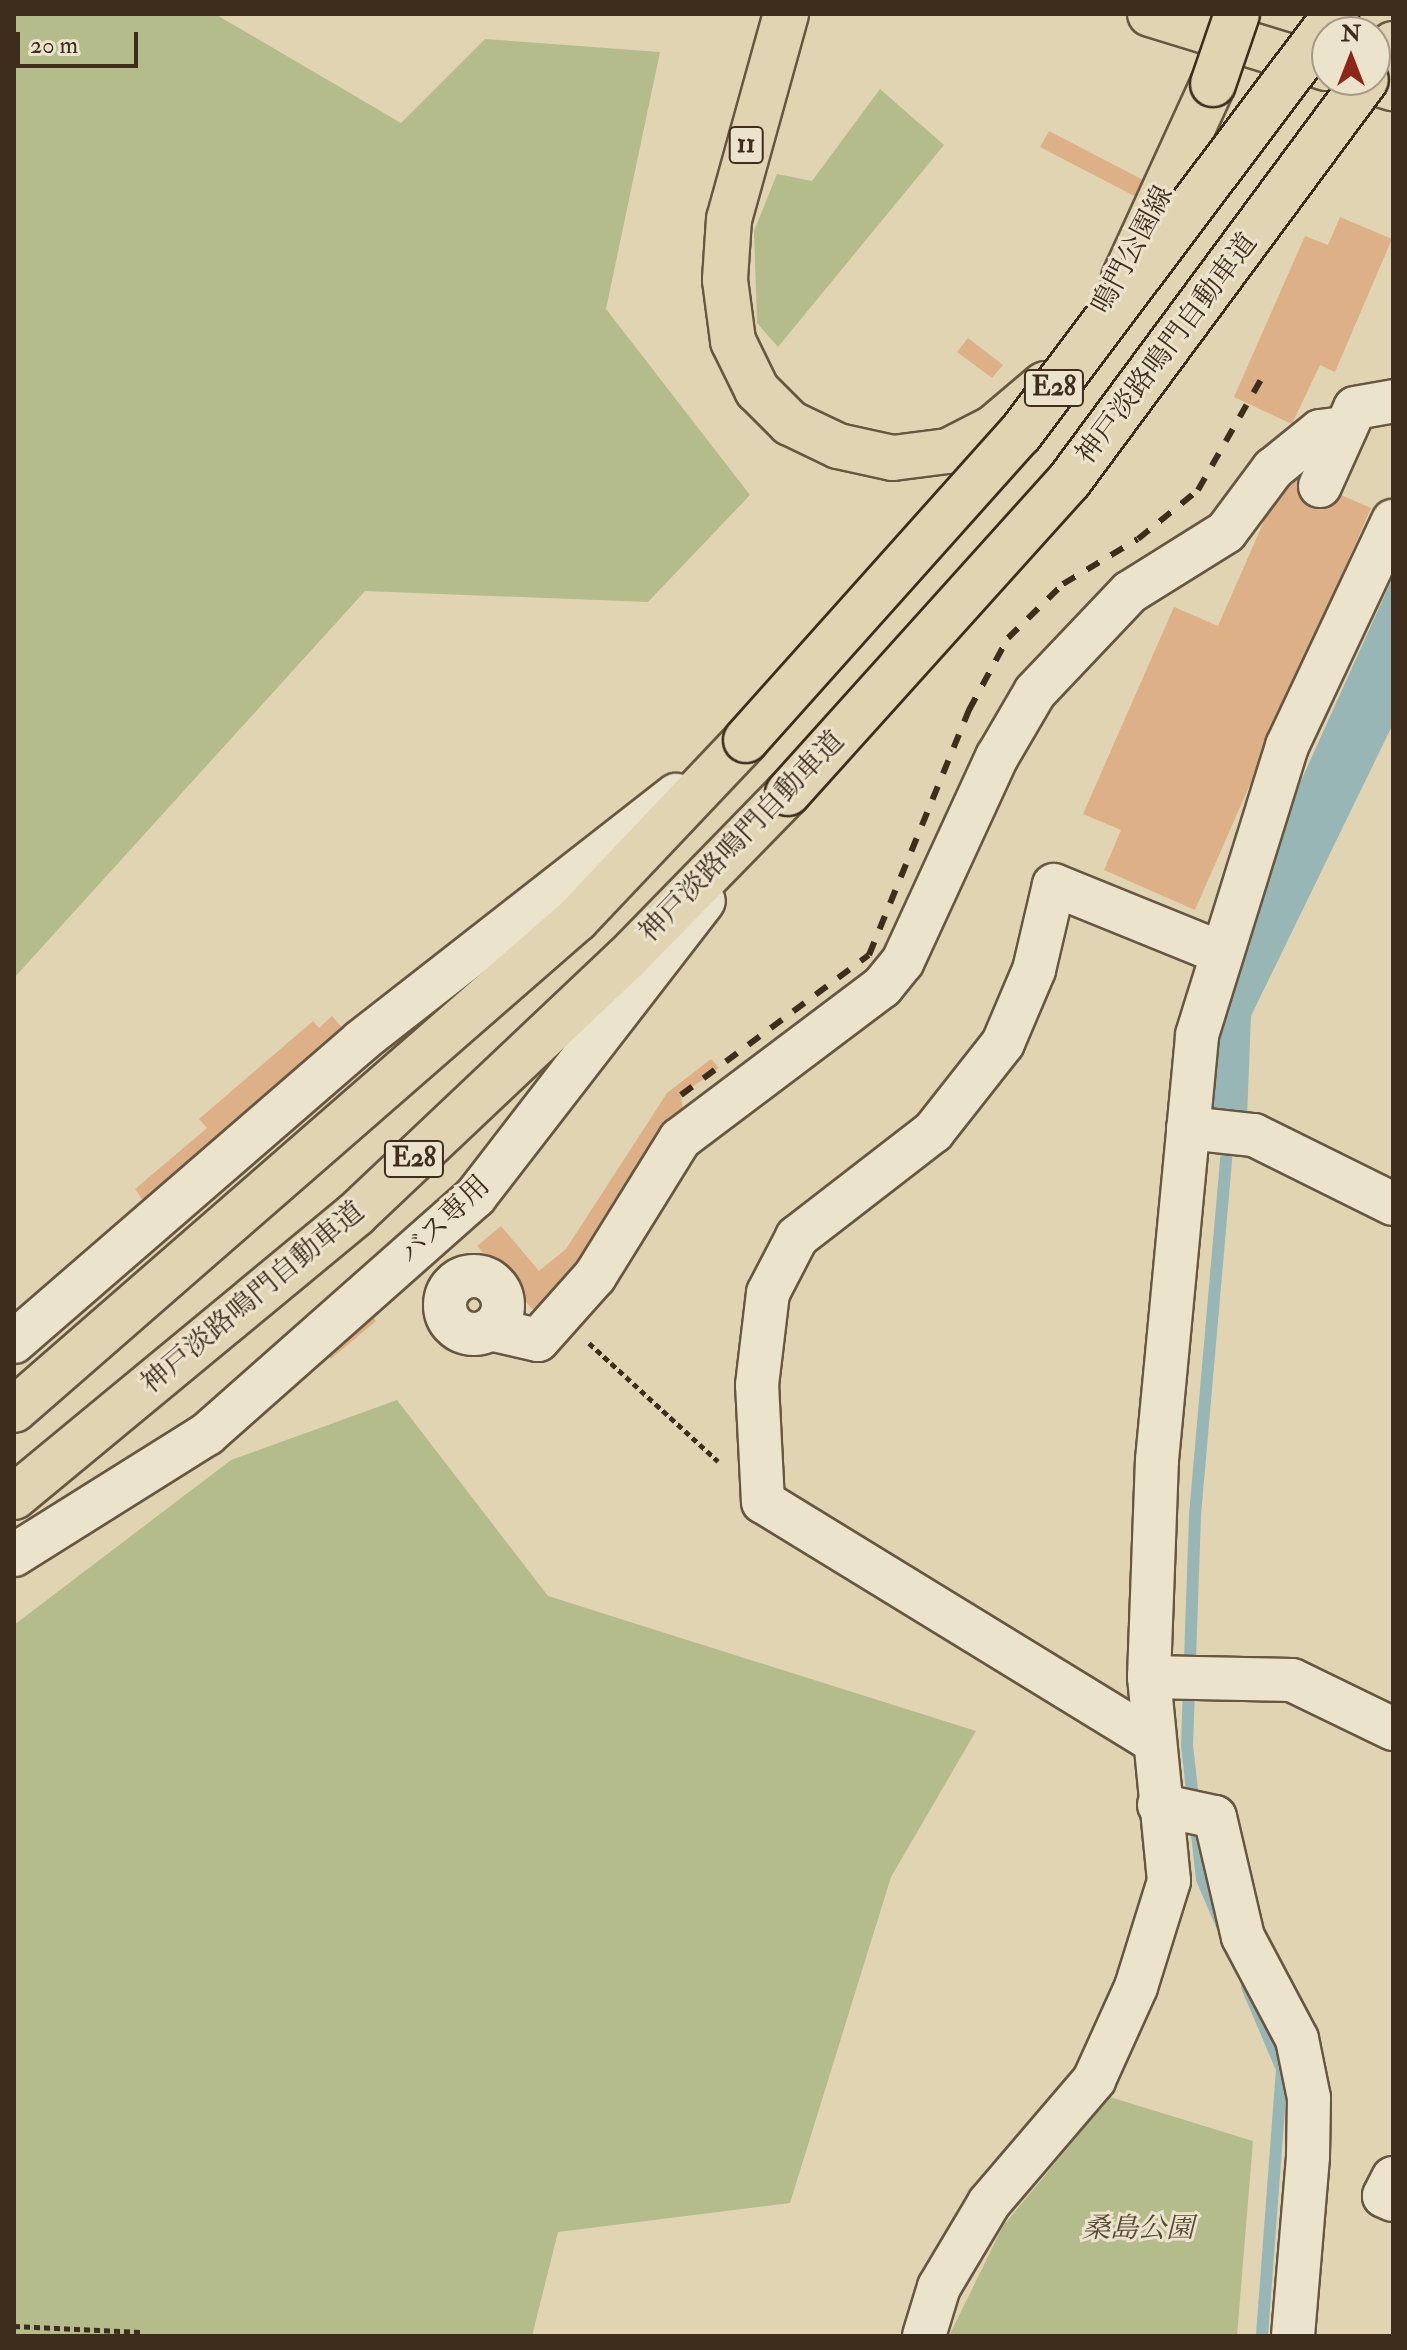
<!DOCTYPE html>
<html>
<head>
<meta charset="utf-8">
<style>
  body { margin:0 }
  #map { position:relative; width:1407px; height:2350px; overflow:hidden; background:#e1d4b2; font-family:"IM FELL Double Pica","Noto Serif JP",serif }
  div>[style] { position:absolute }
  .green>* { inset:0; background:#b4bc8b }
  .water>* { inset:0; background:#98b6b6 }
  .stream>* { height:12px; margin:-6px; padding:0 6px; transform-origin:6px; border-radius:6px; background:#98b6b6 }
  .building>* { inset:0; background:#ddb088 }
  .path>* { height:5px; margin-top:-2.5px; transform-origin:0; background:repeating-linear-gradient(90deg,#3e2d1d 0 6px,transparent 0 10px) }
  .roads { filter:drop-shadow(2px 0 #675742) drop-shadow(-2px 0 #675742) drop-shadow(0 2px #675742) drop-shadow(0 -2px #675742) }
  .minor>* { height:42px; margin:-21px; padding:0 21px; transform-origin:21px; border-radius:21px; background:#ece3cd }
  .minor>.ring { margin:-21px; padding:0; box-sizing:content-box; background:none; border:42px solid #ece3cd; border-radius:50% }
  .major>* { height:44px; margin:-22px; padding:0 22px; transform-origin:22px; border-radius:22px; background:#e1d4b2 }
  .highway>* { height:44px; margin:-22px; padding:0 22px; transform-origin:22px; border-radius:22px; background:#e1d4b2 }
  .rail>* { height:6px; margin-top:-3px; transform-origin:0; background:repeating-linear-gradient(90deg,#3e2d1d 0 14px,transparent 0 28px) }
  .bridges { filter:drop-shadow(2px 0 #3e2d1d) drop-shadow(-2px 0 #3e2d1d) drop-shadow(0 2px #3e2d1d) drop-shadow(0 -2px #3e2d1d) }
  .major-bridge>* { height:44px; margin:-22px; padding:0 22px; transform-origin:22px; border-radius:22px; background:#e1d4b2 }
  .highway-bridge>* { height:44px; margin:-22px; padding:0 22px; transform-origin:22px; border-radius:22px; background:#e1d4b2 }
  span { translate:-50% -50%; white-space:nowrap; text-align:center; line-height:1.15; -webkit-text-stroke:6px #ece3cd; paint-order:stroke }
  .shield-label span { padding:2px 6px; background:#ece3cd; border:2px solid; border-radius:6px; -webkit-text-stroke-width:0 }
  .shield-label { font-size:26px; color:#3e2d1d; font-weight:700 }
  .street-label { font-size:28px; color:#3e2d1d }
  .park-label { font-size:28px; color:#564a33; font-style:italic }
  .frame { position:absolute; inset:0; border:16px solid #3e2d1d; pointer-events:none }
  .north { position:absolute; left:1311px; top:16px; width:80px; height:80px; box-sizing:border-box; background:#ece3cd; border:2px solid #a69a87; border-radius:50%; rotate:0deg; font-size:22px; font-weight:700; line-height:32px; text-align:center; color:#3e2d1d }
  .north::after { content:''; display:block; margin:auto; width:28px; height:36px; background:#8f2418; clip-path:polygon(50% 0,100% 100%,50% 72%,0 100%) }
  .scale { position:absolute; left:16px; top:32px; width:122px; height:36px; box-sizing:border-box; border:4px solid #3e2d1d; border-top:0; padding-left:10px; font-size:24px; line-height:28px; white-space:nowrap; color:#3e2d1d; -webkit-text-stroke:6px #ece3cd; paint-order:stroke }
</style>
</head>
<body>
<div id="map">
  <div class="green">
    <div style="clip-path:polygon(14px 14px,215px 14px,401px 123px,485px 39px,660px 52px,606px 309px,750px 495px,648px 602px,365px 591px,14px 978px)"></div>
    <div style="clip-path:polygon(880px 89px,944px 145px,778px 347px,757px 323px,754px 231px,777px 174px,812px 181px)"></div>
    <div style="clip-path:polygon(397px 1400px,548px 1596px,976px 1731px,891px 1877px,790px 2203px,558px 2232px,532px 2336px,14px 2336px,14px 1625px,231px 1460px)"></div>
    <div style="clip-path:polygon(1110px 2097px,1253px 2141px,1237px 2336px,949px 2336px,1003px 2226px)"></div>
  </div>
  <div class="water">
    <div style="clip-path:polygon(1393px 577px,1393px 724px,1251px 1016px,1247px 1118px,1208px 1112px,1217px 1024px,1281px 825px)"></div>
  </div>
  <div class="stream">
    <div style="left:1222px;top:1926px;width:51px;rotate:-113.1deg"></div>
    <div style="left:1202px;top:1879px;width:135px;rotate:-96.4deg"></div>
    <div style="left:1187px;top:1745px;width:230px;rotate:-88deg"></div>
    <div style="left:1195px;top:1515px;width:378px;rotate:-85deg"></div>
    <div style="left:1247px;top:1987px;width:89px;rotate:66.9deg"></div>
    <div style="left:1282px;top:2069px;width:268px;rotate:94.3deg"></div>
  </div>
  <div class="building">
    <div style="clip-path:polygon(1049px 131px,1149px 183px,1140px 199px,1040px 147px)"></div>
    <div style="clip-path:polygon(1340px 217px,1392px 239px,1335px 372px,1320px 365px,1292px 424px,1234px 397px,1305px 236px,1328px 245px)"></div>
    <div style="clip-path:polygon(968px 338px,1003px 365px,992px 378px,957px 352px)"></div>
    <div style="clip-path:polygon(1286px 471px,1371px 508px,1195px 910px,1104px 870px,1121px 830px,1083px 814px,1174px 607px,1218px 626px)"></div>
    <div style="clip-path:polygon(332px 1016px,345px 1031px,146px 1205px,135px 1189px,207px 1128px,199px 1119px,313px 1021px,319px 1028px)"></div>
    <div style="clip-path:polygon(711px 1059px,719px 1068px,681px 1095px,683px 1110px,585px 1267px,534px 1311px,477px 1246px,501px 1226px,539px 1271px,566px 1249px,667px 1093px)"></div>
    <div style="clip-path:polygon(365px 1307px,376px 1321px,331px 1359px,319px 1345px)"></div>
  </div>
  <div class="path">
    <div style="left:422px;top:1299px;width:23px;rotate:7deg"></div>
    <div style="left:589px;top:1343px;width:175px;rotate:42.5deg"></div>
    <div style="left:14px;top:2326px;width:127px;rotate:2.7deg"></div>
  </div>
  <div class="roads">
    <div class="minor">
      <div style="left:1320px;top:486px;width:85px;rotate:-65.8deg"></div>
      <div style="left:1355px;top:408px;width:39px;rotate:-10deg"></div>
      <div style="left:1188px;top:1128px;width:66px;rotate:6.1deg"></div>
      <div style="left:1254px;top:1135px;width:155px;rotate:26.4deg"></div>
      <div class="ring" style="left:445px;top:1276px;width:16px;height:16px"></div>
      <div style="left:490px;top:1329px;width:49px;rotate:12.9deg"></div>
      <div style="left:538px;top:1340px;width:86px;rotate:-48.3deg"></div>
      <div style="left:595px;top:1276px;width:161px;rotate:-58.2deg"></div>
      <div style="left:680px;top:1139px;width:253px;rotate:-37deg"></div>
      <div style="left:882px;top:987px;width:33px;rotate:-51deg"></div>
      <div style="left:903px;top:961px;width:225px;rotate:-65.3deg"></div>
      <div style="left:997px;top:757px;width:75px;rotate:-59.7deg"></div>
      <div style="left:1035px;top:692px;width:138px;rotate:-46.5deg"></div>
      <div style="left:1130px;top:592px;width:113px;rotate:-32deg"></div>
      <div style="left:1226px;top:532px;width:79px;rotate:-53.3deg"></div>
      <div style="left:1273px;top:469px;width:60px;rotate:-39deg"></div>
      <div style="left:1320px;top:431px;width:26px;rotate:-7deg"></div>
      <div style="left:14px;top:1342px;width:459px;rotate:-40.9deg"></div>
      <div style="left:361px;top:1041px;width:400px;rotate:-38deg"></div>
      <div style="left:14px;top:1555px;width:228px;rotate:-32.1deg"></div>
      <div style="left:207px;top:1434px;width:358px;rotate:-41.5deg"></div>
      <div style="left:475px;top:1197px;width:374px;rotate:-52.3deg"></div>
      <div style="left:1149px;top:1677px;width:143px;rotate:1.2deg"></div>
      <div style="left:1292px;top:1680px;width:112px;rotate:25.9deg"></div>
      <div style="left:1152px;top:1740px;width:456px;rotate:-148.5deg"></div>
      <div style="left:763px;top:1502px;width:117px;rotate:-92.9deg"></div>
      <div style="left:757px;top:1385px;width:93px;rotate:-83.2deg"></div>
      <div style="left:768px;top:1293px;width:63px;rotate:-62.6deg"></div>
      <div style="left:797px;top:1237px;width:172px;rotate:-37.7deg"></div>
      <div style="left:933px;top:1132px;width:113px;rotate:-51.8deg"></div>
      <div style="left:1003px;top:1043px;width:79px;rotate:-67deg"></div>
      <div style="left:1034px;top:970px;width:87px;rotate:-76.8deg"></div>
      <div style="left:1054px;top:885px;width:178px;rotate:22.1deg"></div>
      <div style="left:1159px;top:1805px;width:57px;rotate:12.1deg"></div>
      <div style="left:1215px;top:1817px;width:123px;rotate:76.9deg"></div>
      <div style="left:1243px;top:1937px;width:115px;rotate:62.1deg"></div>
      <div style="left:1297px;top:2039px;width:60px;rotate:78.5deg"></div>
      <div style="left:1309px;top:2098px;width:59px;rotate:91deg"></div>
      <div style="left:1308px;top:2157px;width:180px;rotate:94.8deg"></div>
      <div style="left:1393px;top:2178px;width:20px;rotate:117deg"></div>
      <div style="left:1384px;top:2196px;width:10px;rotate:24deg"></div>
      <div style="left:924px;top:2336px;width:51px;rotate:-73deg"></div>
      <div style="left:939px;top:2287px;width:98px;rotate:-59.2deg"></div>
      <div style="left:989px;top:2203px;width:162px;rotate:-49.5deg"></div>
      <div style="left:1094px;top:2080px;width:102px;rotate:-65.7deg"></div>
      <div style="left:1136px;top:1987px;width:111px;rotate:-72.7deg"></div>
      <div style="left:1169px;top:1881px;width:205px;rotate:-95.6deg"></div>
      <div style="left:1149px;top:1677px;width:217px;rotate:-87.9deg"></div>
      <div style="left:1157px;top:1460px;width:427px;rotate:-84.6deg"></div>
      <div style="left:1197px;top:1035px;width:303px;rotate:-72.7deg"></div>
      <div style="left:1287px;top:746px;width:249px;rotate:-64.8deg"></div>
    </div>
    <div class="major">
      <div style="left:786px;top:14px;width:213px;rotate:105.5deg"></div>
      <div style="left:729px;top:219px;width:61px;rotate:93.8deg"></div>
      <div style="left:725px;top:280px;width:62px;rotate:82.5deg"></div>
      <div style="left:733px;top:341px;width:55px;rotate:63.9deg"></div>
      <div style="left:757px;top:390px;width:47px;rotate:45deg"></div>
      <div style="left:790px;top:423px;width:53px;rotate:25.6deg"></div>
      <div style="left:838px;top:446px;width:56px;rotate:12.3deg"></div>
      <div style="left:893px;top:458px;width:55px;rotate:-7.3deg"></div>
      <div style="left:948px;top:451px;width:51px;rotate:-27.1deg"></div>
      <div style="left:993px;top:428px;width:68px;rotate:-40.2deg"></div>
      <div style="left:1150px;top:14px;width:185px;rotate:17deg"></div>
      <div style="left:1366px;top:80px;width:28px;rotate:17deg"></div>
      <div style="left:1124px;top:278px;width:213px;rotate:-65.4deg"></div>
    </div>
    <div class="highway">
      <div style="left:1375px;top:68px;width:30px;rotate:-53deg"></div>
      <div style="left:14px;top:1410px;width:747px;rotate:-41.09deg"></div>
      <div style="left:577px;top:919px;width:246px;rotate:-46.6deg"></div>
      <div style="left:14px;top:1497px;width:444px;rotate:-39.6deg"></div>
      <div style="left:356px;top:1214px;width:371px;rotate:-43.4deg"></div>
      <div style="left:626px;top:959px;width:232px;rotate:-45.7deg"></div>
    </div>
  </div>
  <div class="rail">
    <div style="left:681px;top:1095px;width:234px;rotate:-36.7deg"></div>
    <div style="left:869px;top:955px;width:265px;rotate:-67.8deg"></div>
    <div style="left:969px;top:710px;width:82px;rotate:-61.6deg"></div>
    <div style="left:1008px;top:638px;width:77px;rotate:-44.5deg"></div>
    <div style="left:1063px;top:584px;width:87px;rotate:-31deg"></div>
    <div style="left:1138px;top:539px;width:77px;rotate:-39.2deg"></div>
    <div style="left:1198px;top:490px;width:137px;rotate:-60.3deg"></div>
  </div>
  <div class="bridges">
    <div class="major-bridge">
      <div style="left:1213px;top:84px;width:74px;rotate:-71.1deg"></div>
    </div>
    <div class="highway-bridge">
      <div style="left:746px;top:740px;width:411px;rotate:-48.2deg"></div>
      <div style="left:1020px;top:434px;width:526px;rotate:-53.04deg"></div>
      <div style="left:788px;top:793px;width:420px;rotate:-48deg"></div>
      <div style="left:1069px;top:481px;width:499px;rotate:-53.5deg"></div>
    </div>
  </div>
  <div class="shield-label">
    <span style="left:746px;top:145px">11</span>
    <span style="left:1054px;top:388px">E28</span>
    <span style="left:414px;top:1159px">E28</span>
  </div>
  <div class="street-label">
    <span style="left:1133px;top:250px;rotate:-62deg">鳴門公園線</span>
    <span style="left:1167px;top:349px;rotate:-53deg">神戸淡路鳴門自動車道</span>
    <span style="left:742px;top:837px;rotate:-46deg">神戸淡路鳴門自動車道</span>
    <span style="left:445px;top:1220px;rotate:-44deg">バス専用</span>
    <span style="left:253px;top:1298px;rotate:-40deg">神戸淡路鳴門自動車道</span>
  </div>
  <div class="park-label">
    <span style="left:1138px;top:2229px">桑島公園</span>
  </div>
  <div class="frame"></div>
  <div class="north">N</div>
  <div class="scale">20 m</div>
</div>
</body>
</html>
